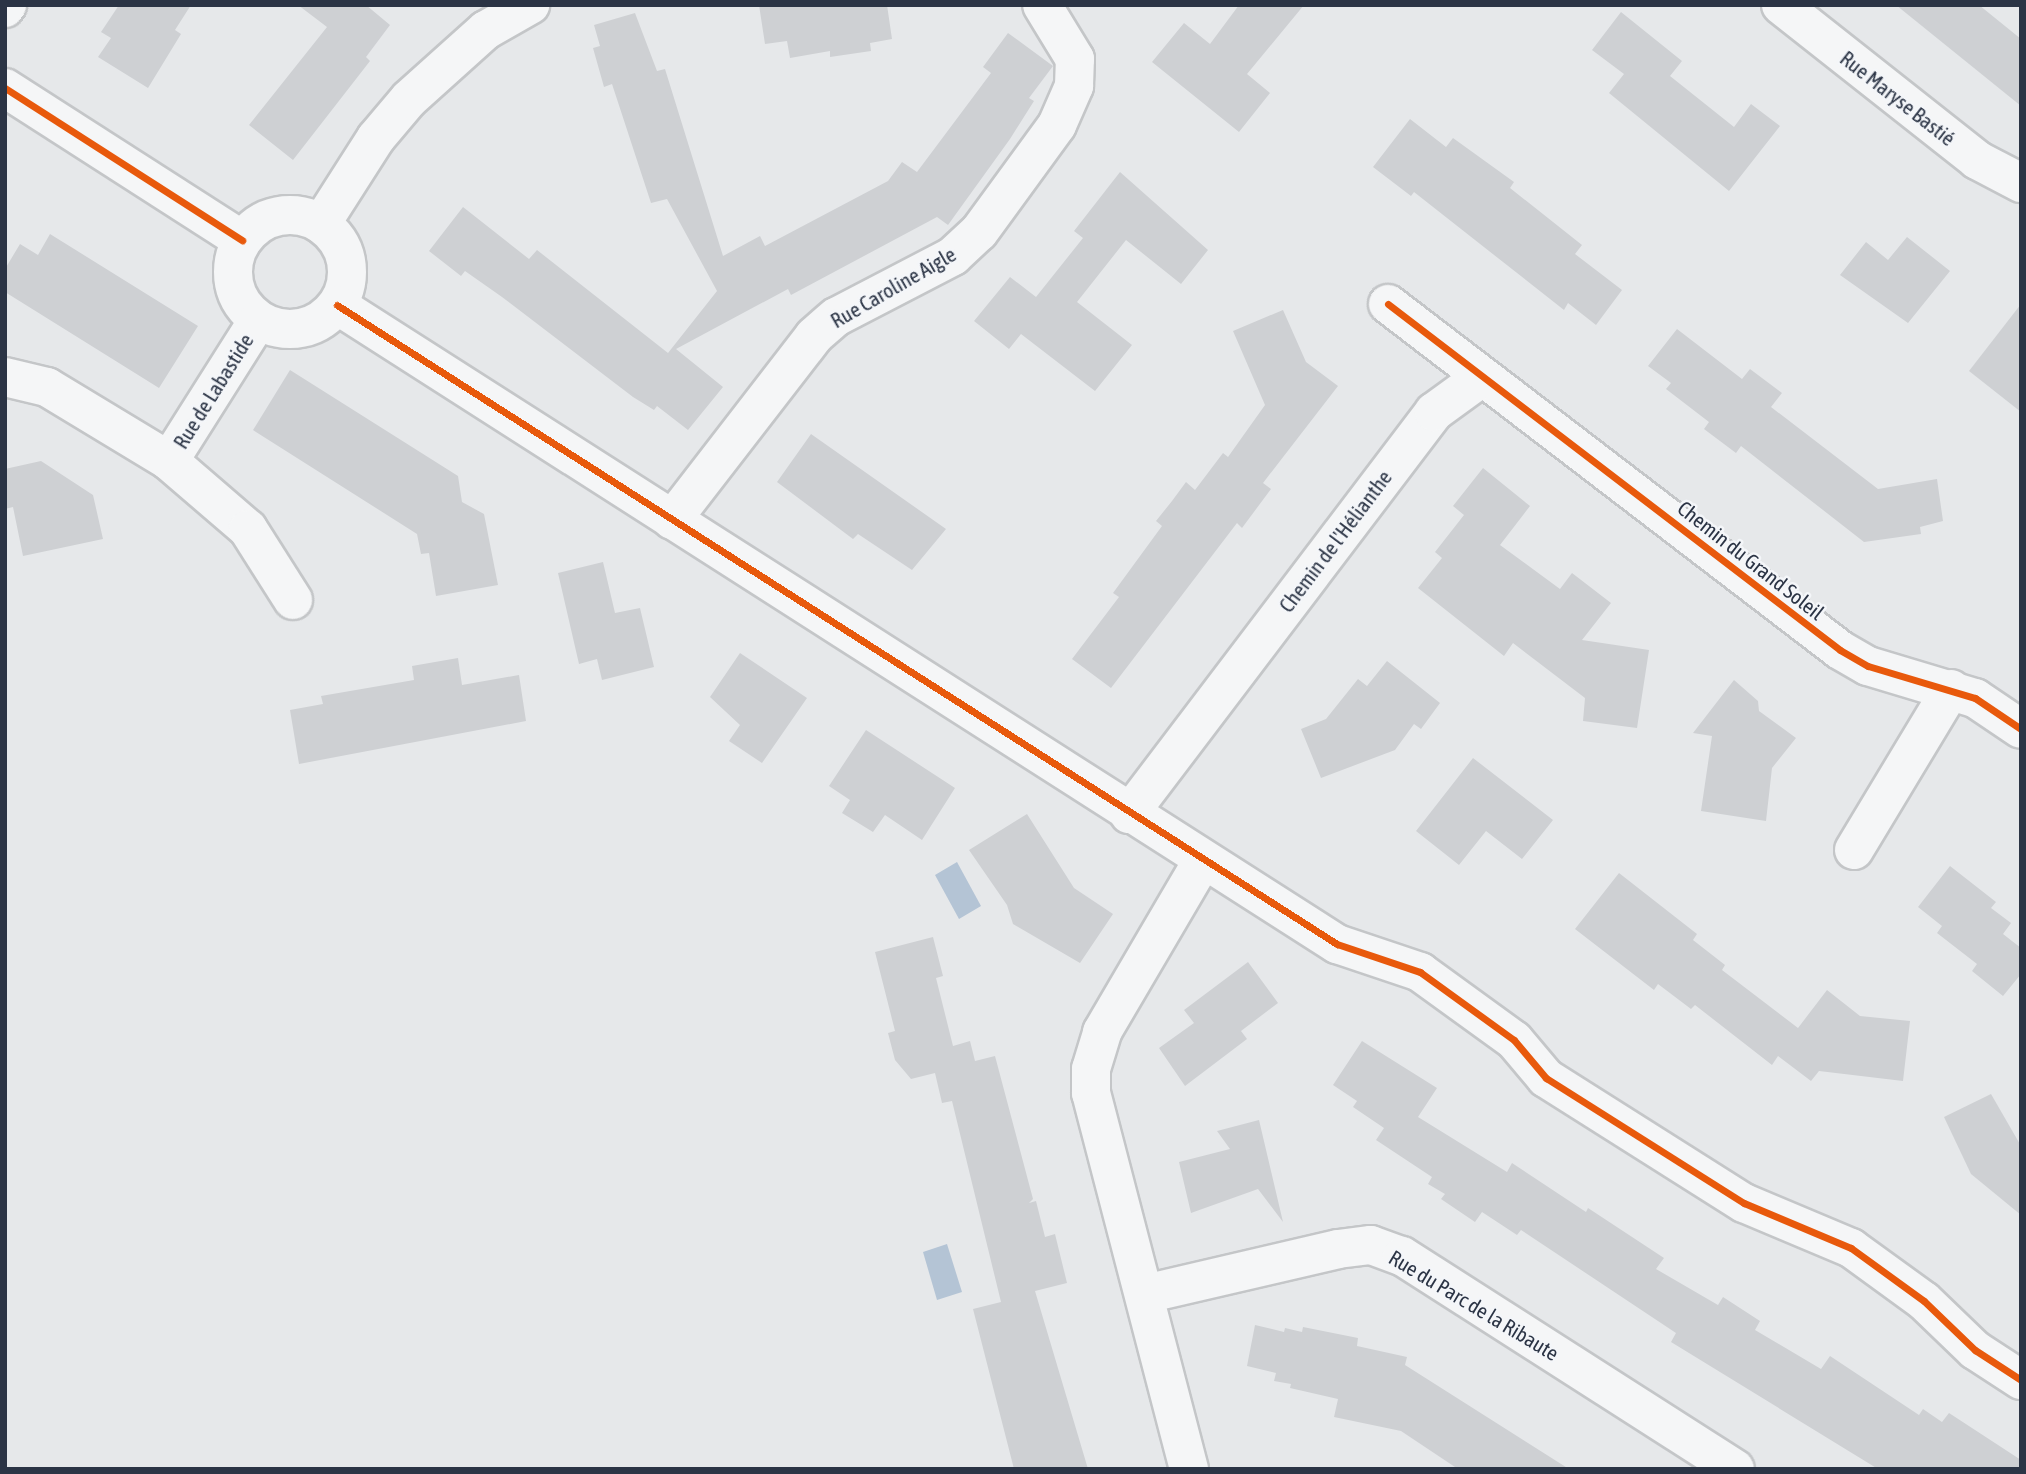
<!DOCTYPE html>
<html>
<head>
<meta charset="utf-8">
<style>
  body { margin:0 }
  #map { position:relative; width:2026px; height:1474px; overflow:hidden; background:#e6e8ea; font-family:"Asap Condensed",sans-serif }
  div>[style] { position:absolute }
  .water>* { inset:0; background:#b4c4d5 }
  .building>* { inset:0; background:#ced0d3 }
  .roads { filter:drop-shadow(2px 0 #c4c6c8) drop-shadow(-2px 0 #c4c6c8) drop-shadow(0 2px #c4c6c8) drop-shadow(0 -2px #c4c6c8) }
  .minor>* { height:38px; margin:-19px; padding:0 19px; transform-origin:19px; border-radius:19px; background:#f5f6f7 }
  .minor>.ring { margin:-19px; padding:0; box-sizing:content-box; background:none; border:38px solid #f5f6f7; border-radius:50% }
  .cycleway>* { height:7px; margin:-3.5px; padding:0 3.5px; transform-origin:3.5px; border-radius:3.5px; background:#e8590c }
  span { translate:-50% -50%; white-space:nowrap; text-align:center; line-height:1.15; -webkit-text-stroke:5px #f4f6f9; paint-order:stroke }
  .street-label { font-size:21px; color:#2b3445 }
  .frame { position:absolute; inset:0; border:7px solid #2b3445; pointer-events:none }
</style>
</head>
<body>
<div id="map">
  <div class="water">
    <div style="clip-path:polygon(957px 862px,981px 906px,959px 919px,935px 875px)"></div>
    <div style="clip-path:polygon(947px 1244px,962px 1292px,937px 1300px,923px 1252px)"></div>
  </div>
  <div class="building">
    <div style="clip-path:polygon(119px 5px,191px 5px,175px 30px,181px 34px,148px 88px,98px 57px,111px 38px,101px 32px)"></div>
    <div style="clip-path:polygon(298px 5px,366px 5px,390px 25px,366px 57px,370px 61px,293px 160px,249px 125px,327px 27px)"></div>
    <div style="clip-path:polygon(759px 5px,887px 5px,892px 39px,870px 43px,871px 51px,830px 57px,830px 51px,790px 58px,787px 41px,765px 44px)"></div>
    <div style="clip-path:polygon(1239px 5px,1304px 5px,1247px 74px,1270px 93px,1239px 132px,1152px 62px,1184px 23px,1210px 44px)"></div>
    <div style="clip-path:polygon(1896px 5px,1979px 5px,2021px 39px,2021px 106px)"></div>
    <div style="clip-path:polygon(1621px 12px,1682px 61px,1670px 76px,1734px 127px,1751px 104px,1780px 126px,1729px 191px,1609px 93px,1624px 74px,1592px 50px)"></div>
    <div style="clip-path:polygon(635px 13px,657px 71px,665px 69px,723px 256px,760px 236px,765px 246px,888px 181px,902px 162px,917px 172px,991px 73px,983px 67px,1008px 33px,1053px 66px,1029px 98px,1034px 101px,1010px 139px,948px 225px,937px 217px,791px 295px,788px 289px,676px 349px,723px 387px,688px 430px,657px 406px,654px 410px,633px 397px,502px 297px,465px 271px,461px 276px,429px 251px,463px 207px,529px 259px,537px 250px,668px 353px,717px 291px,667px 199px,651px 203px,612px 84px,604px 87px,593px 48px,600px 46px,594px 25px)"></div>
    <div style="clip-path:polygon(1410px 119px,1446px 147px,1453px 138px,1514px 182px,1510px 188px,1582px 245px,1575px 254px,1622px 290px,1596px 325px,1568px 303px,1564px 310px,1414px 192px,1411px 196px,1373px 167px)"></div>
    <div style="clip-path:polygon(1120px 172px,1208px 250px,1181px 284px,1126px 240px,1077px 302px,1132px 345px,1095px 391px,1021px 334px,1009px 349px,974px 321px,1010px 277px,1036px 297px,1083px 238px,1074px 231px)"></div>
    <div style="clip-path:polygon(50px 234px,198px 326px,159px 388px,5px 292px,5px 269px,20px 244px,38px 255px)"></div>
    <div style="clip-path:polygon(1907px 237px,1950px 271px,1908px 323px,1840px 275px,1866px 242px,1888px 260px)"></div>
    <div style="clip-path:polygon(2021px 304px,2021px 412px,1969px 371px)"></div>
    <div style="clip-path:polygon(1283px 310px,1306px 362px,1338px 386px,1263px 483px,1271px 489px,1242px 528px,1237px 523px,1111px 688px,1072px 659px,1119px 597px,1113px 593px,1162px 526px,1156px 521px,1172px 501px,1186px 482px,1195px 490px,1223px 453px,1228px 457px,1265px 405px,1233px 331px)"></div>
    <div style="clip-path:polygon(1677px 329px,1742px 379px,1750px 369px,1782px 393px,1771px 407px,1878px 489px,1937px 479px,1943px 521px,1920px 527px,1921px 534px,1864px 542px,1741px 446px,1736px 453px,1704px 429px,1709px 422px,1666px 389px,1671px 383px,1648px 366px)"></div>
    <div style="clip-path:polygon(290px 370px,458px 476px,462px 502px,484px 514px,498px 585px,436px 596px,429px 553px,421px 554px,417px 534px,253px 430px)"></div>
    <div style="clip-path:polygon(811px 434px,946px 529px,912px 570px,858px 534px,853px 539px,777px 482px)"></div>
    <div style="clip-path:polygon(41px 461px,93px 495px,103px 539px,23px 556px,13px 507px,5px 509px,5px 469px)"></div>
    <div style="clip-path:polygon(1483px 468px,1530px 506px,1500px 545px,1560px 589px,1572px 573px,1611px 603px,1582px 640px,1649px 650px,1637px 728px,1583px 721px,1585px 698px,1513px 643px,1504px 656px,1418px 588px,1442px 558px,1435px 552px,1464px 515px,1453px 506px)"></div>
    <div style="clip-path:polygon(603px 562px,615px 613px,640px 608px,654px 667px,602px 680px,597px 659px,579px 664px,558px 573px)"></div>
    <div style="clip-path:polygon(740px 653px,807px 698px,762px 763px,729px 741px,740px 725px,710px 697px)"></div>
    <div style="clip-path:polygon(458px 658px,462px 685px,519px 675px,526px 721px,299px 764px,290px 710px,323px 704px,321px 696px,414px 680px,412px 666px)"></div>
    <div style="clip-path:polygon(1387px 661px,1440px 703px,1421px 729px,1414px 724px,1395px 750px,1321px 778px,1301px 729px,1326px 719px,1358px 679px,1367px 686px)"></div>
    <div style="clip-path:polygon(1734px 680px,1758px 701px,1759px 711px,1796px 738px,1772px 768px,1766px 821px,1701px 811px,1712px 736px,1693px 733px)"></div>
    <div style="clip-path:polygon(866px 730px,955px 788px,922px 840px,885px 815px,873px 832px,842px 813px,850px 800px,829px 786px)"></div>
    <div style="clip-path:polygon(1473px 758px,1553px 820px,1522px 859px,1486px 831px,1459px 865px,1416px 831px)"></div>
    <div style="clip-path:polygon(1027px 814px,1074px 888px,1113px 914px,1080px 963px,1013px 924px,1007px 905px,969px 850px)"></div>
    <div style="clip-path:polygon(1950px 866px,1996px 902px,1991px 908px,2011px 923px,2003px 934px,2021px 948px,2021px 974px,2003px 996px,1972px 971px,1977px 964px,1937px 933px,1942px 926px,1918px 907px)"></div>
    <div style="clip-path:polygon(1619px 873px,1697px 934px,1693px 940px,1725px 965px,1722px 970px,1798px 1028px,1827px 990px,1860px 1016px,1910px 1021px,1903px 1081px,1819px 1071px,1811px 1081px,1778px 1056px,1772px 1065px,1695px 1005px,1691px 1009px,1658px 984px,1654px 990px,1575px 929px)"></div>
    <div style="clip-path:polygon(933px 937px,943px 976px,936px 978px,953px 1046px,970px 1041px,975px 1061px,995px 1056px,1033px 1199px,1029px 1203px,1036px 1201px,1045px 1237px,1055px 1234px,1067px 1283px,1035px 1291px,1088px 1469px,1014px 1469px,973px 1309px,1001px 1302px,952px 1101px,942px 1103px,935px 1073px,911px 1079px,895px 1060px,888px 1033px,895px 1031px,875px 952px)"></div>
    <div style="clip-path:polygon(1248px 962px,1278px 1003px,1241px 1031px,1247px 1039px,1185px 1086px,1159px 1048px,1194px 1023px,1184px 1010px)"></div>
    <div style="clip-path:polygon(1362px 1041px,1437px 1088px,1418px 1117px,1507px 1172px,1512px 1163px,1586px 1212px,1588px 1208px,1664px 1258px,1656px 1269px,1718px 1305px,1723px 1297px,1760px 1321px,1755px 1330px,1821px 1369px,1830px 1356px,1919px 1415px,1923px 1409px,1942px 1422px,1949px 1413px,2021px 1460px,2021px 1469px,1878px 1469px,1671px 1342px,1676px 1333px,1521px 1230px,1517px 1235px,1482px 1212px,1475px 1222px,1441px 1199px,1445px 1194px,1428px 1184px,1432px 1177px,1376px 1140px,1384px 1128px,1353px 1107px,1357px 1101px,1333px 1085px)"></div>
    <div style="clip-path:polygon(1991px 1094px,2021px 1146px,2021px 1215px,1971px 1174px,1944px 1117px)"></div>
    <div style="clip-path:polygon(1259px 1120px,1283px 1222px,1258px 1189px,1191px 1213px,1179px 1162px,1230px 1149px,1217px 1131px)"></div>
    <div style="clip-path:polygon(1255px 1325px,1284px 1332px,1285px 1328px,1302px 1332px,1303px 1327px,1358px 1338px,1357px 1346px,1407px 1357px,1405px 1365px,1569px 1469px,1458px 1469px,1401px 1431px,1334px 1417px,1338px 1399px,1290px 1388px,1291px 1384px,1274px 1381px,1276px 1373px,1247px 1366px)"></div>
  </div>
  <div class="roads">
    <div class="minor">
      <div style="left:1781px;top:5px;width:250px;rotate:38.3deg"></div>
      <div style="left:1977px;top:160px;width:50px;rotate:27.6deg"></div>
      <div style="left:5px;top:8px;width:4px;rotate:-56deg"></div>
      <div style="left:5px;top:88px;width:282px;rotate:32.7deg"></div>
      <div class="ring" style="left:233px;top:215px;width:76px;height:76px"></div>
      <div style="left:321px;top:224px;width:102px;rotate:-57.4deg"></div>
      <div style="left:376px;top:138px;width:51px;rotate:-49.8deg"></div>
      <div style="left:409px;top:99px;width:103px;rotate:-41.9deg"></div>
      <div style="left:486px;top:30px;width:51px;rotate:-29.6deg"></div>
      <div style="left:1388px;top:304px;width:569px;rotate:37.43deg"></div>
      <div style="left:1840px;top:650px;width:32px;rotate:30deg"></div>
      <div style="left:1868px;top:666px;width:112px;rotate:16.7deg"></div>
      <div style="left:1975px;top:698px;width:55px;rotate:34deg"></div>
      <div style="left:337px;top:305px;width:1187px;rotate:32.58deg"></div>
      <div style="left:1337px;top:944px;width:88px;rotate:18.6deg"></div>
      <div style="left:1420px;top:972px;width:116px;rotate:35.9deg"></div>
      <div style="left:1514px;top:1040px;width:50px;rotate:49.9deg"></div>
      <div style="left:1546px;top:1078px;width:234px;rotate:32.3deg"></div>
      <div style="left:1744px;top:1203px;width:116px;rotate:22.8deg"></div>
      <div style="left:1851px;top:1248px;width:90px;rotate:36deg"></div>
      <div style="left:1924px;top:1301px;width:71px;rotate:43.9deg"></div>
      <div style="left:1975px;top:1350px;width:55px;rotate:33.1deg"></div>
      <div style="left:5px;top:377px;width:43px;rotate:13.4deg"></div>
      <div style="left:47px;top:387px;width:143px;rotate:31.2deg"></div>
      <div style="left:169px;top:461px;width:167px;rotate:-57.7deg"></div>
      <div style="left:169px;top:461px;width:104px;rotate:40.7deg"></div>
      <div style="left:248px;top:529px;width:84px;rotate:57.6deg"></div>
      <div style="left:672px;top:520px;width:232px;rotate:-52.3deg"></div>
      <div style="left:814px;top:336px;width:29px;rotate:-41deg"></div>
      <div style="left:836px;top:317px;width:132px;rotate:-27.5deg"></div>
      <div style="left:953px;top:256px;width:35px;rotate:-43deg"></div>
      <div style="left:979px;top:232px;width:132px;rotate:-53.9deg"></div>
      <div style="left:1057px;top:125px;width:43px;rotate:-66.4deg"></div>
      <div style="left:1074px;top:86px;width:27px;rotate:-88deg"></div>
      <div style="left:1075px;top:59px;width:63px;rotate:-121.4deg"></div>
      <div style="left:1129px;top:814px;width:505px;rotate:-52.81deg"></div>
      <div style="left:1434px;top:412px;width:59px;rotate:-36.1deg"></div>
      <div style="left:1854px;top:850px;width:188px;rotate:-58.9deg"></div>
      <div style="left:1145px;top:1294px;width:198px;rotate:-13.1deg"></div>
      <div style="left:1338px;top:1249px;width:33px;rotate:-7deg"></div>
      <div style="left:1371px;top:1245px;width:33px;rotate:20deg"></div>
      <div style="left:1402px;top:1256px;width:395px;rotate:32.6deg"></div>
      <div style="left:1189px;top:1469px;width:389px;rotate:-104.6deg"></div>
      <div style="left:1091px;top:1093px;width:24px;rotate:-90deg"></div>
      <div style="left:1091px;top:1069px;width:39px;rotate:-73deg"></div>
      <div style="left:1102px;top:1032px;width:199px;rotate:-59.6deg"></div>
    </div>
  </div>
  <div class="cycleway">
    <div style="left:5px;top:88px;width:282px;rotate:32.7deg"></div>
    <div style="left:1388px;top:304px;width:569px;rotate:37.43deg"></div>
    <div style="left:1840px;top:650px;width:32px;rotate:30deg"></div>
    <div style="left:1868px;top:666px;width:112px;rotate:16.7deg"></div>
    <div style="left:1975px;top:698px;width:55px;rotate:34deg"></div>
    <div style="left:337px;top:305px;width:1187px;rotate:32.58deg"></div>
    <div style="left:1337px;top:944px;width:88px;rotate:18.6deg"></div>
    <div style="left:1420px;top:972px;width:116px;rotate:35.9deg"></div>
    <div style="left:1514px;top:1040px;width:50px;rotate:49.9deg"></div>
    <div style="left:1546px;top:1078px;width:234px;rotate:32.3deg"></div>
    <div style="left:1744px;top:1203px;width:116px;rotate:22.8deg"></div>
    <div style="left:1851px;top:1248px;width:90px;rotate:36deg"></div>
    <div style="left:1924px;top:1301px;width:71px;rotate:43.9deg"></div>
    <div style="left:1975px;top:1350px;width:55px;rotate:33.1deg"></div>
  </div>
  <div class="street-label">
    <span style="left:1898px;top:98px;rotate:38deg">Rue Maryse Bastié</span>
    <span style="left:893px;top:287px;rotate:-30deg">Rue Caroline Aigle</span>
    <span style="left:213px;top:391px;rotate:-58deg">Rue de Labastide</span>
    <span style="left:1335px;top:541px;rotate:-53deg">Chemin de l'Hélianthe</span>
    <span style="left:1751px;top:560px;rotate:38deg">Chemin du Grand Soleil</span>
    <span style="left:1474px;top:1305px;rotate:31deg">Rue du Parc de la Ribaute</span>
  </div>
  <div class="frame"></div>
</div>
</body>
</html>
